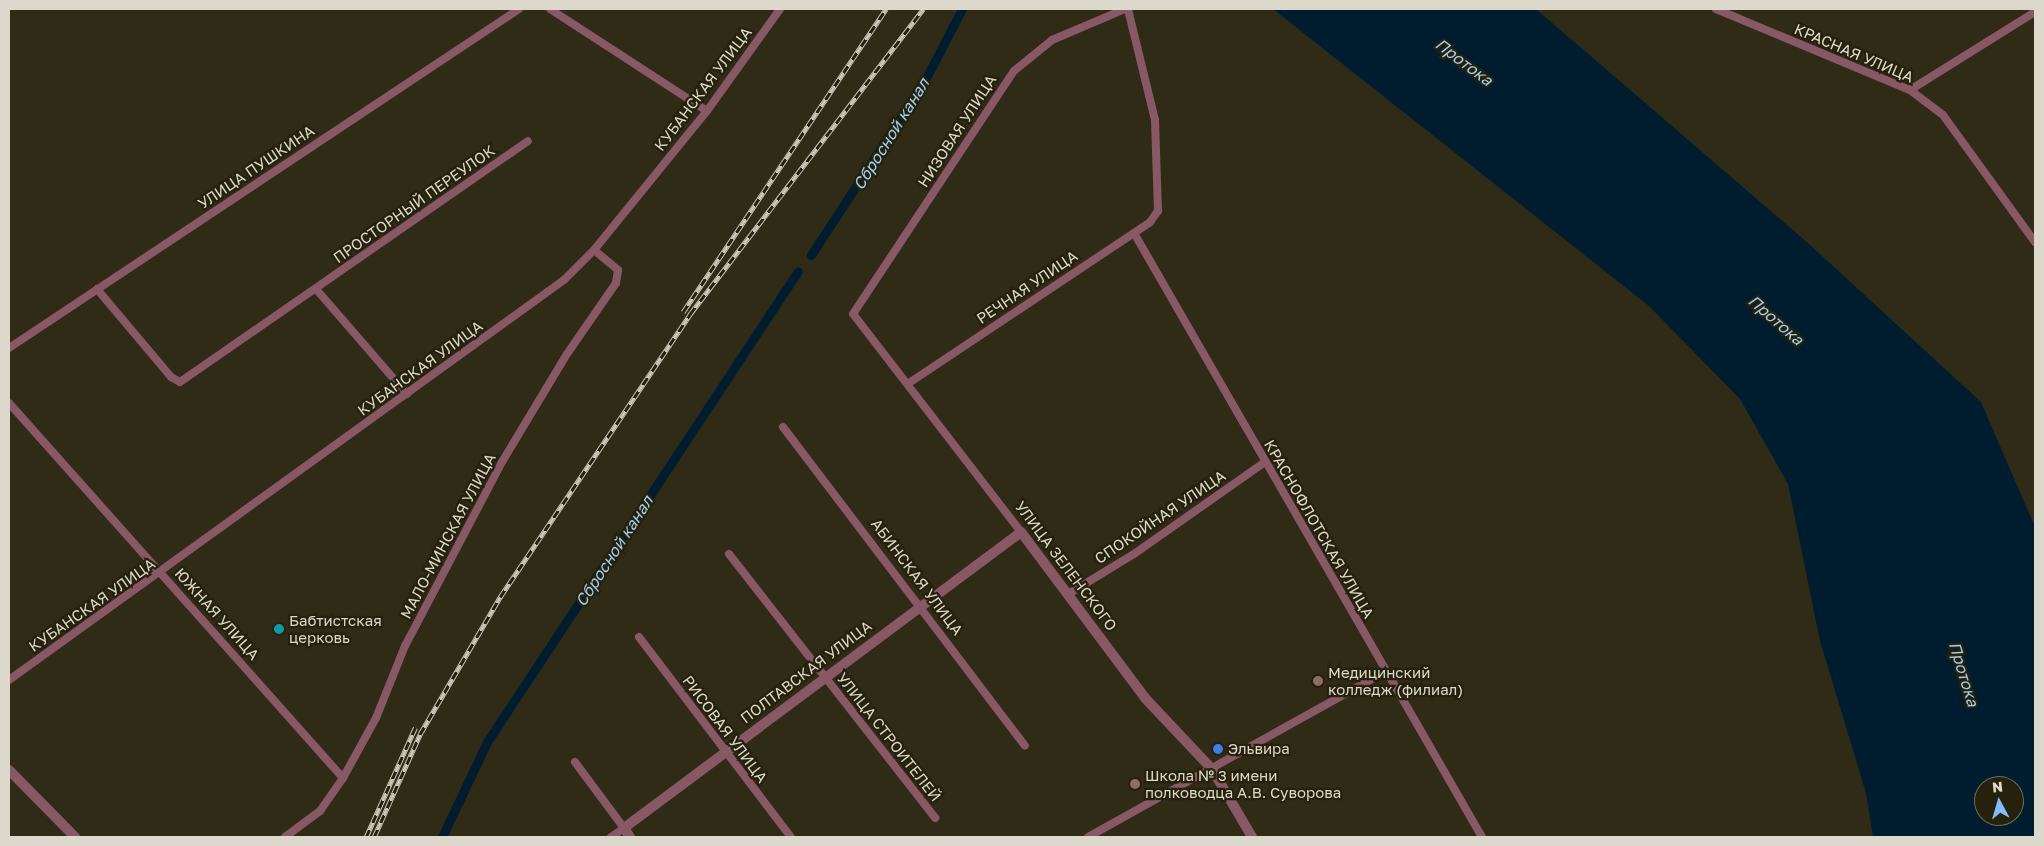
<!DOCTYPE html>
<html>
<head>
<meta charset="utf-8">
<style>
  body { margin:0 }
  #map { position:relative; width:2044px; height:846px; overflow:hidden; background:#302b16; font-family:"Golos Text",sans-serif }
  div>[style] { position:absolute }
  .water>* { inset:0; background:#001d30 }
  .canal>* { height:9px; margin:-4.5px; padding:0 4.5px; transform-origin:4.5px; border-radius:4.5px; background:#001d30 }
  .minor>* { height:8px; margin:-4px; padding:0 4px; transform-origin:4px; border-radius:4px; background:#885865 }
  .tertiary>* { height:10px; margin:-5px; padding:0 5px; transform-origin:5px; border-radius:5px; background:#885865 }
  .rail>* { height:4.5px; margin-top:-2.25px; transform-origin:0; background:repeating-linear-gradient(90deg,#26210c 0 8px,#cac6b9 0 16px); box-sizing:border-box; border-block:1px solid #cac6b9 }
  .dots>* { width:14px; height:14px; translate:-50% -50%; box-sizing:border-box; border:2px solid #26210c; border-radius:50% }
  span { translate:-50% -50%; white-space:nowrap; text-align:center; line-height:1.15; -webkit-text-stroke:4.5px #26210c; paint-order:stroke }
  .street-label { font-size:15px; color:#dcd9cc }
  .poi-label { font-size:15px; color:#dcd9cc }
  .left { translate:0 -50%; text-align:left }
  .water-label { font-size:16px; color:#a0d0f2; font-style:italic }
  .frame { position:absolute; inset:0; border:10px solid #dcd9cc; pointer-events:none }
  .north { position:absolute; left:1974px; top:776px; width:50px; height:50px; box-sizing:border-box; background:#26210c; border:1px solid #6f6b59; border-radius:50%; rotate:354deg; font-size:14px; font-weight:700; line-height:20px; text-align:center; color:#dcd9cc }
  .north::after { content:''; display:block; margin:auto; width:18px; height:22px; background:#82bcfa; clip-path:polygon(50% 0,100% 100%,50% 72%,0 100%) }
</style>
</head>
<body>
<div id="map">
  <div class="water">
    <div style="clip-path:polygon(evenodd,1273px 9px,1536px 9px,1808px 243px,1981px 402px,2035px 527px,2035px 837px,1873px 837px,1866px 793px,1820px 641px,1788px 484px,1740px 399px,1649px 306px,1273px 9px,1984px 786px,2014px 786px,2014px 816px,1984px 816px,1984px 786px)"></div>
  </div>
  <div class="canal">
    <div style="left:811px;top:255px;width:209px;rotate:-56.9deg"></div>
    <div style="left:925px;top:80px;width:80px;rotate:-62.5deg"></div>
    <div style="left:442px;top:837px;width:105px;rotate:-64.7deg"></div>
    <div style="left:487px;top:742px;width:564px;rotate:-56.56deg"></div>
  </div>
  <div class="minor">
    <div style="left:550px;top:9px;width:187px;rotate:33deg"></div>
    <div style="left:1716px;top:9px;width:210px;rotate:22.7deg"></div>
    <div style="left:1910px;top:90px;width:41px;rotate:37.1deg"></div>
    <div style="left:1943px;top:115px;width:157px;rotate:54.1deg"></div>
    <div style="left:1910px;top:90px;width:147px;rotate:-32deg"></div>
    <div style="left:1134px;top:233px;width:697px;rotate:60.05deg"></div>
    <div style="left:97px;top:289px;width:115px;rotate:49.9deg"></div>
    <div style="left:171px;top:377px;width:10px;rotate:29deg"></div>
    <div style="left:180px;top:382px;width:423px;rotate:-34.7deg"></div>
    <div style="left:316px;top:289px;width:139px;rotate:49.1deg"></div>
    <div style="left:9px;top:348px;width:612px;rotate:-33.61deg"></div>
    <div style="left:909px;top:383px;width:290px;rotate:-33.7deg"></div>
    <div style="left:1150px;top:222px;width:14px;rotate:-54deg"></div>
    <div style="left:1158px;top:211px;width:91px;rotate:-91.9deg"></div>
    <div style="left:1155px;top:120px;width:114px;rotate:-103.7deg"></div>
    <div style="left:9px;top:403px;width:502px;rotate:48.31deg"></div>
    <div style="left:783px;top:427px;width:400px;rotate:52.8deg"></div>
    <div style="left:1021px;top:532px;width:275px;rotate:-127.6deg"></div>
    <div style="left:853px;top:314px;width:291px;rotate:-56.5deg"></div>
    <div style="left:1014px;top:71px;width:49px;rotate:-39.2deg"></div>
    <div style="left:1052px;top:40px;width:79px;rotate:-23deg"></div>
    <div style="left:729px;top:554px;width:335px;rotate:52deg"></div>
    <div style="left:1070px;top:593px;width:75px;rotate:-31.4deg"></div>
    <div style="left:1134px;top:554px;width:160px;rotate:-35.1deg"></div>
    <div style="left:639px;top:637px;width:251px;rotate:52.8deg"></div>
    <div style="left:9px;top:680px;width:684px;rotate:-35.78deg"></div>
    <div style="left:564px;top:280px;width:42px;rotate:-45deg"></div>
    <div style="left:594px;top:250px;width:179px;rotate:-50.9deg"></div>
    <div style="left:707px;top:111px;width:125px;rotate:-54.4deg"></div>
    <div style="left:575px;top:762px;width:82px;rotate:53.4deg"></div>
    <div style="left:624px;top:828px;width:16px;rotate:145deg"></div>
    <div style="left:285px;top:837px;width:44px;rotate:-36.6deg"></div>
    <div style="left:320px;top:811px;width:40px;rotate:-55.1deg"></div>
    <div style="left:343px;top:778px;width:68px;rotate:-61.2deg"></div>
    <div style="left:376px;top:718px;width:78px;rotate:-68.1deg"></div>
    <div style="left:405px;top:646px;width:208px;rotate:-62.2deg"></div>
    <div style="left:502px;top:462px;width:126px;rotate:-59deg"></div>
    <div style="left:567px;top:354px;width:86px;rotate:-55.4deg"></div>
    <div style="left:616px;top:283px;width:13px;rotate:-81deg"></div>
    <div style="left:618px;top:270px;width:31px;rotate:-140deg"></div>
    <div style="left:1088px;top:837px;width:340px;rotate:-29.1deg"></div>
  </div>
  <div class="tertiary">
    <div style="left:9px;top:770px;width:94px;rotate:45.4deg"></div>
    <div style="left:630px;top:837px;width:11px;rotate:-124deg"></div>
    <div style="left:624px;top:828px;width:495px;rotate:-36.7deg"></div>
    <div style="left:1021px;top:532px;width:207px;rotate:53.2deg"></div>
    <div style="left:1145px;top:698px;width:98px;rotate:46.7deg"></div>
    <div style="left:1212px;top:769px;width:79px;rotate:59.5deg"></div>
  </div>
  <div class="rail">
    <div style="left:683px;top:312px;width:365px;rotate:-56.2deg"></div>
    <div style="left:366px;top:837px;width:120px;rotate:-65.8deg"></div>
    <div style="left:374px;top:837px;width:113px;rotate:-65.9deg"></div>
    <div style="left:420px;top:734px;width:159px;rotate:-59.7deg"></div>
    <div style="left:500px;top:597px;width:341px;rotate:-56.1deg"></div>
    <div style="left:690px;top:314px;width:384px;rotate:-52.6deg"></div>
  </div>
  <div class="dots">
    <div style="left:279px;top:629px;background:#0f9aa8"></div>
    <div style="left:1318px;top:681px;background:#8d6e63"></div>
    <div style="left:1218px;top:749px;background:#3f7fe0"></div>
    <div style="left:1135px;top:784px;background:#8d6e63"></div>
  </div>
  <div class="street-label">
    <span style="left:1854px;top:53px;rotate:23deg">КРАСНАЯ УЛИЦА</span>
    <span style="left:703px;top:89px;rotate:-53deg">КУБАНСКАЯ УЛИЦА</span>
    <span style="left:957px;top:131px;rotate:-57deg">НИЗОВАЯ УЛИЦА</span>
    <span style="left:256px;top:167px;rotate:-34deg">УЛИЦА ПУШКИНА</span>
    <span style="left:414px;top:204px;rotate:-35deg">ПРОСТОРНЫЙ ПЕРЕУЛОК</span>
    <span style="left:1027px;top:287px;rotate:-34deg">РЕЧНАЯ УЛИЦА</span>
    <span style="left:420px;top:368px;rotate:-36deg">КУБАНСКАЯ УЛИЦА</span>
    <span style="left:1160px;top:517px;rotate:-34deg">СПОКОЙНАЯ УЛИЦА</span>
    <span style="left:1319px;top:529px;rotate:60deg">КРАСНОФЛОТСКАЯ УЛИЦА</span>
    <span style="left:448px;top:536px;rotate:-62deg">МАЛО-МИНСКАЯ УЛИЦА</span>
    <span style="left:1066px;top:566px;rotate:53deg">УЛИЦА ЗЕЛЕНСКОГО</span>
    <span style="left:917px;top:577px;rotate:53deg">АБИНСКАЯ УЛИЦА</span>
    <span style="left:92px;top:605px;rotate:-35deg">КУБАНСКАЯ УЛИЦА</span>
    <span style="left:217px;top:614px;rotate:48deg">ЮЖНАЯ УЛИЦА</span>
    <span style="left:806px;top:672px;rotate:-37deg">ПОЛТАВСКАЯ УЛИЦА</span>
    <span style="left:725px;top:729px;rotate:53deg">РИСОВАЯ УЛИЦА</span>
    <span style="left:889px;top:737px;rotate:52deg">УЛИЦА СТРОИТЕЛЕЙ</span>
  </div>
  <div class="poi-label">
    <span class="left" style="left:289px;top:629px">Бабтистская<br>церковь</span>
    <span class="left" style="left:1328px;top:681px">Медицинский<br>колледж (филиал)</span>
    <span class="left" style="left:1228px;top:749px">Эльвира</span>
    <span class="left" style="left:1145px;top:784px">Школа № 3 имени<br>полководца А.В. Суворова</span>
  </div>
  <div class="water-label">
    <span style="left:1464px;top:62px;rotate:37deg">Протока</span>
    <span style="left:891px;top:134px;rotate:-58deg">Сбросной канал</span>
    <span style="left:1776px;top:320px;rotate:41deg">Протока</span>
    <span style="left:614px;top:551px;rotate:-57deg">Сбросной канал</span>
    <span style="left:1964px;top:674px;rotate:73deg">Протока</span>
  </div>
  <div class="frame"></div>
  <div class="north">N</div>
</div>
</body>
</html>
